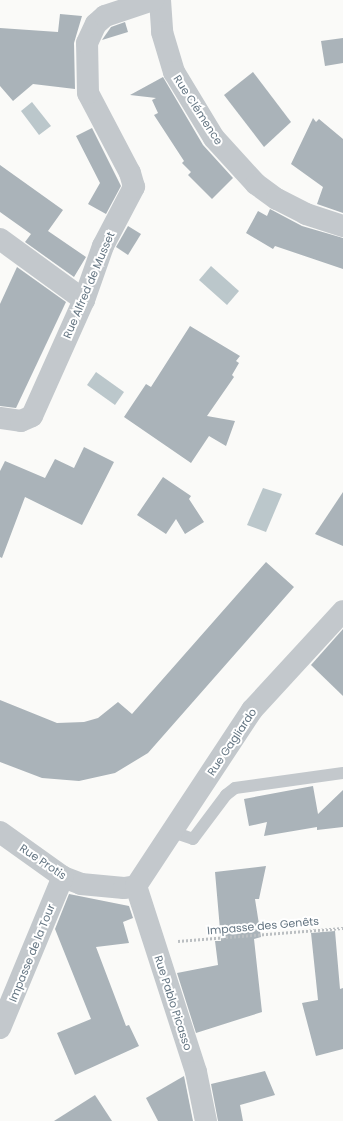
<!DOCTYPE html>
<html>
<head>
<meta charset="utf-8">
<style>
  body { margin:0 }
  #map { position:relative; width:343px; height:1121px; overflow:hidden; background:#fafaf8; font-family:Poppins,sans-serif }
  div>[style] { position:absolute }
  .water>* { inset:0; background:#bbc7cb }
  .building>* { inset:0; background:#aab3b9 }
  .path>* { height:2.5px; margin-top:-1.25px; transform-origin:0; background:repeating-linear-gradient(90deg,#bbbfc2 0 2px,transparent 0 4px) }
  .lane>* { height:12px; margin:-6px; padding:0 6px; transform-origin:6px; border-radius:6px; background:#c3c8cc }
  .street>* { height:22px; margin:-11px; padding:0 11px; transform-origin:11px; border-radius:11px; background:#c3c8cc }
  span { translate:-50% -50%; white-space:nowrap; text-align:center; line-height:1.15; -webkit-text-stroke:4px #fff; paint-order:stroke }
  .street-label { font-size:11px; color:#657683 }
</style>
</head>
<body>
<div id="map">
  <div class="water">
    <div style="clip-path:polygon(32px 102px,51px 126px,39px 135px,21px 111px)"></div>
    <div style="clip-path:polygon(211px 266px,239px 291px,227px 305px,199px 280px)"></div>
    <div style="clip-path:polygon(96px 372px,124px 392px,115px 405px,87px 385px)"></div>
    <div style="clip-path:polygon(263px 488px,282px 494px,266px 532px,247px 525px)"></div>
  </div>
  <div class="building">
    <div style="clip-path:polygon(60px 14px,82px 16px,74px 43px,75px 89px,33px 84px,13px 101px,0 86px,0 28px,58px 32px)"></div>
    <div style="clip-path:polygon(125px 22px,128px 32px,102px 40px,111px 27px)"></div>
    <div style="clip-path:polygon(343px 38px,343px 63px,325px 66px,321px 41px)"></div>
    <div style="clip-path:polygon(253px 72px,291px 122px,264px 147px,224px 95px)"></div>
    <div style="clip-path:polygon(163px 77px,203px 145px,233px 178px,212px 199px,188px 175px,191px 172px,182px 163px,184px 161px,154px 115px,158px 113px,152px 100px,156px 98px,130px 95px)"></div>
    <div style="clip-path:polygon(313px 118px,316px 122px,319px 119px,343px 139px,343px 213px,317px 204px,323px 187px,291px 164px)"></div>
    <div style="clip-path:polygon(92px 128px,121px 186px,106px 214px,88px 204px,100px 183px,76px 136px)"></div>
    <div style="clip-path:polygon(0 165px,63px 210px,48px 231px,86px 257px,74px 277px,25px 242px,31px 234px,0 212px)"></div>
    <div style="clip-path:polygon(270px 209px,302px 226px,343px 238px,343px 269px,275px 246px,273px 249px,246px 233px,258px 211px,267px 216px)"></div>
    <div style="clip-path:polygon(128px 226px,141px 234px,128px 255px,116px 247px)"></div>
    <div style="clip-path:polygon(17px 267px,66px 302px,16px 408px,0 406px,0 304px)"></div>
    <div style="clip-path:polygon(190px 326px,240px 356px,236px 361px,239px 363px,232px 375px,234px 377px,207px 416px,235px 421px,226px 446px,209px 436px,191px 463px,124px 417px,146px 384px,151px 387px)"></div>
    <div style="clip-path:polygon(84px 447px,114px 462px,82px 525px,25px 497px,2px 558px,0 557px,0 471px,5px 461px,45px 478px,55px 459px,74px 468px)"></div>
    <div style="clip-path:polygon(163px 477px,191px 496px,189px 499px,204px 522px,185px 534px,176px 519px,166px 534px,137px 515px)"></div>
    <div style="clip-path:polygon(343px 492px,343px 546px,315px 534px)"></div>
    <div style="clip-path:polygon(266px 562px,294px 587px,148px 753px,115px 773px,79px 781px,42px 778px,0 762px,0 700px,57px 723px,84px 722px,98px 718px,118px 702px,132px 714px)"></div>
    <div style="clip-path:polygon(343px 629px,343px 696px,311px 665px)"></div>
    <div style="clip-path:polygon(313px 786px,318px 814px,343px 790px,343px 827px,317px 830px,317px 827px,264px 836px,267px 822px,249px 826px,244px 799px)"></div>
    <div style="clip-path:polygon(266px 866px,259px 899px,255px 899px,261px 937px,254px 939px,262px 1012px,196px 1033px,177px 973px,218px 965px,215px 941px,221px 941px,215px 872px)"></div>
    <div style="clip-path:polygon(69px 894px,129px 906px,133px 918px,123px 922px,129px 943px,96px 947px,126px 1026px,129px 1025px,139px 1046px,75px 1075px,57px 1033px,91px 1019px,55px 929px)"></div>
    <div style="clip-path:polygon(335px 931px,340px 989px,343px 988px,343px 1049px,316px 1056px,302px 1003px,318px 1000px,311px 933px)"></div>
    <div style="clip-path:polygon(265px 1071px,275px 1095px,240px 1105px,243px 1121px,218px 1121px,211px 1084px)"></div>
    <div style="clip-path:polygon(184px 1076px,193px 1121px,158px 1121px,146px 1098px)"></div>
    <div style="clip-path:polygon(95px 1095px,112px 1121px,54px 1121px)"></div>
  </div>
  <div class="path">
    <div style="left:178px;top:941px;width:166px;rotate:-4.5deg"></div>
  </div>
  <div class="lane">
    <div style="left:173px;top:832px;width:21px;rotate:19deg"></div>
    <div style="left:193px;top:839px;width:55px;rotate:-53.1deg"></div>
    <div style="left:226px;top:795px;width:11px;rotate:-38deg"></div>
    <div style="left:235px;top:788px;width:109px;rotate:-7.9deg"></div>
  </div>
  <div class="street">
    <div style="left:160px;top:0;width:32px;rotate:86deg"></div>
    <div style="left:162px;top:32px;width:42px;rotate:73.3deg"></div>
    <div style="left:174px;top:72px;width:77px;rotate:58.8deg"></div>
    <div style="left:214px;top:138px;width:62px;rotate:47.6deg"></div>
    <div style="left:256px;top:184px;width:26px;rotate:36deg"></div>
    <div style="left:277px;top:199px;width:33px;rotate:27deg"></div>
    <div style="left:306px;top:214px;width:39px;rotate:18deg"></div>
    <div style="left:0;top:239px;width:104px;rotate:36deg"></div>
    <div style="left:0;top:418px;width:21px;rotate:8deg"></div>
    <div style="left:21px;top:421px;width:12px;rotate:-24deg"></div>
    <div style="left:32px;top:416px;width:127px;rotate:-65.9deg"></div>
    <div style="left:84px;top:300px;width:57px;rotate:-70.6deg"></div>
    <div style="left:103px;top:246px;width:67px;rotate:-62.3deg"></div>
    <div style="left:134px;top:187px;width:15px;rotate:-106deg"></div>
    <div style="left:130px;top:173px;width:90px;rotate:-117.7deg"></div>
    <div style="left:88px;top:93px;width:50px;rotate:-91.1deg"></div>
    <div style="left:87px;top:43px;width:21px;rotate:-65deg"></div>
    <div style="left:96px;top:24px;width:12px;rotate:-42deg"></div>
    <div style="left:105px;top:16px;width:51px;rotate:-18.4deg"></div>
    <div style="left:0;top:832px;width:77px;rotate:35.5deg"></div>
    <div style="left:63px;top:877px;width:19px;rotate:21deg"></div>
    <div style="left:81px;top:884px;width:43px;rotate:5.3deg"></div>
    <div style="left:124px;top:888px;width:12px;rotate:-9deg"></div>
    <div style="left:136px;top:886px;width:211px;rotate:-56.6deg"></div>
    <div style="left:252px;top:710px;width:134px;rotate:-47.4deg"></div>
    <div style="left:136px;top:886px;width:195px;rotate:72.1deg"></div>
    <div style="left:196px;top:1072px;width:50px;rotate:78.5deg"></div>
    <div style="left:0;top:1028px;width:164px;rotate:-67.4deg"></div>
  </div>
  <div class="street-label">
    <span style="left:198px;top:110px;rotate:57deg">Rue Clémence</span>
    <span style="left:89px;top:285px;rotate:-67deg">Rue Alfred de Musset</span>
    <span style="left:232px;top:742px;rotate:-56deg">Rue Gagliardo</span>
    <span style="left:43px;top:862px;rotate:34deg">Rue Protis</span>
    <span style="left:263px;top:926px;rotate:-5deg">Impasse des Genêts</span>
    <span style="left:32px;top:953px;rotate:-68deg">Impasse de la Tour</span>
    <span style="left:173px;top:1003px;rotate:72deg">Rue Pablo Picasso</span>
  </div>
</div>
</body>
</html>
